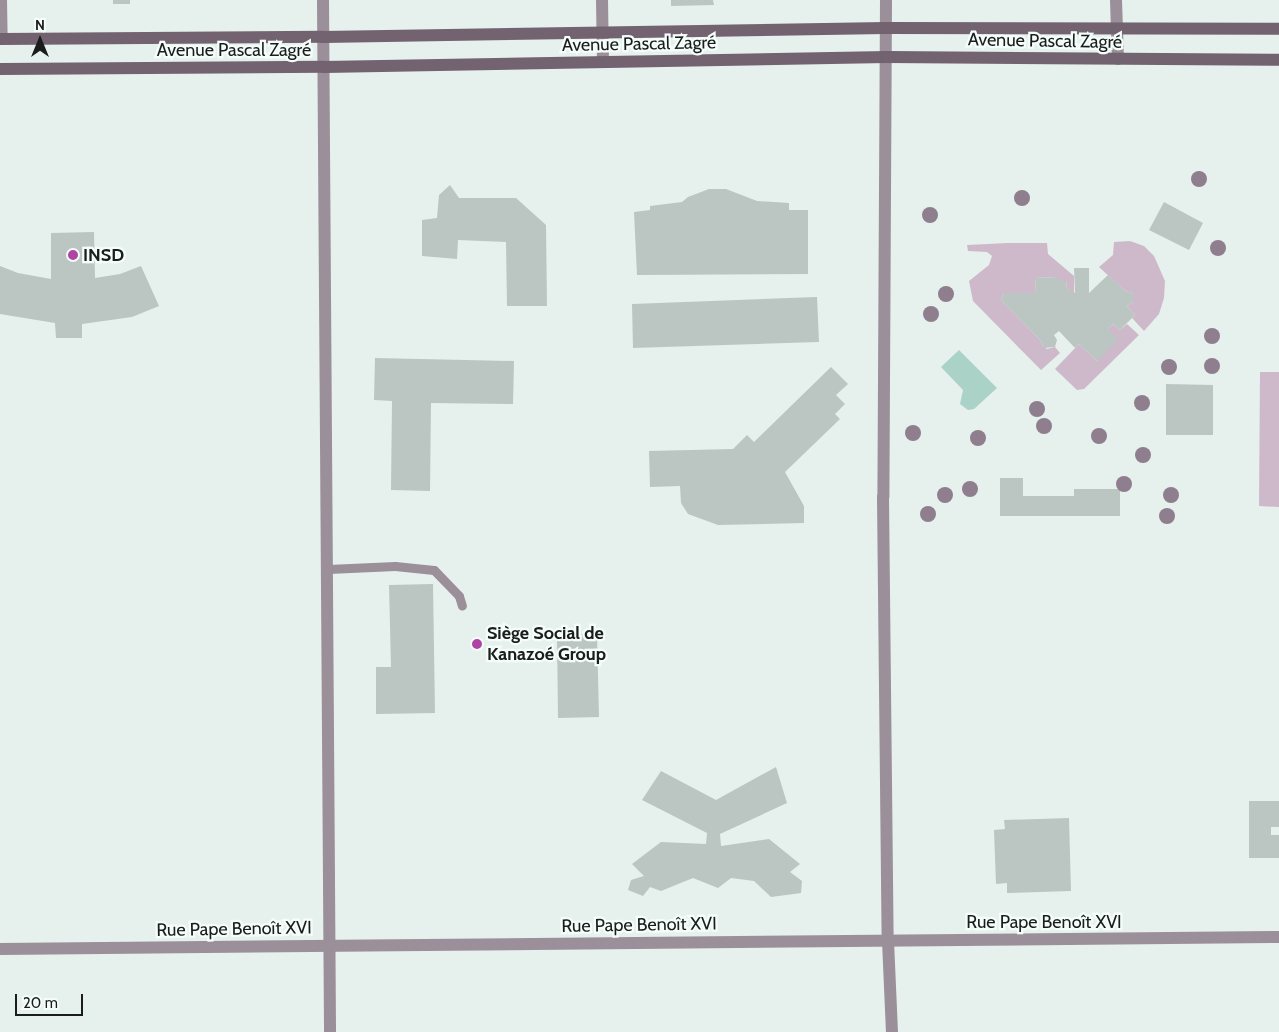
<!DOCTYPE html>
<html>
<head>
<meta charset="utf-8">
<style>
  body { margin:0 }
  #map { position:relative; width:1279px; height:1032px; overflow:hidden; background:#e6f0ed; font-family:Cabin,sans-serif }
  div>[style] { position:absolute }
  .green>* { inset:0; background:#ceb9ca }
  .water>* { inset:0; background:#aad2c7 }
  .building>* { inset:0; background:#bbc5c2 }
  .lane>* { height:9px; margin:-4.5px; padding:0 4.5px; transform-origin:4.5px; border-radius:4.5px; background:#9b8f99 }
  .street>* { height:12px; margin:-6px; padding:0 6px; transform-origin:6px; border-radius:6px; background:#9b8f99 }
  .secondary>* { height:12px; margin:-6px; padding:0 6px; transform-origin:6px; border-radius:6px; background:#736270 }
  .trees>* { width:16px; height:16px; margin:-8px; border-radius:50%; background:#8e7e8e }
  .dots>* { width:14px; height:14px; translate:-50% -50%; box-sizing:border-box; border:2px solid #f4fdfa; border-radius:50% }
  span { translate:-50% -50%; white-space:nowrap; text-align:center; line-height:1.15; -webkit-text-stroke:4.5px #f4fdfa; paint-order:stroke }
  .street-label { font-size:18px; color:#1a1d1c }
  .poi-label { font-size:18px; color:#1a1d1c; font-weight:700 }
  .left { translate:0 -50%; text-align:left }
  .north { position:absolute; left:15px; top:15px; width:50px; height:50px; -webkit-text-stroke:4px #f4fdfa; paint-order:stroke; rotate:0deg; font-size:14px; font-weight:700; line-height:20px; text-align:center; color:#1a1d1c }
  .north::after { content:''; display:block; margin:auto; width:18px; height:22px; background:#1a1d1c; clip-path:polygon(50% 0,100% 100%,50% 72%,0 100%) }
  .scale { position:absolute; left:15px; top:994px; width:68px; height:22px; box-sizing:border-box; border:2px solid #1a1d1c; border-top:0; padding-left:6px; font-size:15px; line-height:18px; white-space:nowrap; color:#1a1d1c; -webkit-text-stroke:4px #f4fdfa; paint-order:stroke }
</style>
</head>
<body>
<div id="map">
  <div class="green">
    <div style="clip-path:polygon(1130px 241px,1144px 246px,1154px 256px,1165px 281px,1164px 298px,1159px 314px,1144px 331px,1132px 318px,1135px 315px,1127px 306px,1133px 302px,1132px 293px,1125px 291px,1099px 267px,1113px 255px,1114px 242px)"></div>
    <div style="clip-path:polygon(1008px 243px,1047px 243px,1048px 254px,1074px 276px,1074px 293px,1066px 287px,1067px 281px,1058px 281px,1058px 277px,1035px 278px,1036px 293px,1003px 293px,1001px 300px,1041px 341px,1043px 346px,1047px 349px,1055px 347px,1060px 353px,1041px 370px,973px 301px,969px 281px,989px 265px,992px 256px,987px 252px,968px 251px,967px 245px)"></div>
    <div style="clip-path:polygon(1113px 324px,1120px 330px,1127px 324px,1139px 335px,1084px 389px,1077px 390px,1055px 369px,1079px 344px,1097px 361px,1108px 329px)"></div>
    <div style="clip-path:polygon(1260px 372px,1279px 372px,1279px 507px,1259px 506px)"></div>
  </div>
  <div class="water">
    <div style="clip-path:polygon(959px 350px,997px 388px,974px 409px,968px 410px,960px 404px,963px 390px,941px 367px)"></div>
  </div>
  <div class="building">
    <div style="clip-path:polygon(113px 0,130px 0,130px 4px,113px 4px)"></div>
    <div style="clip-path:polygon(671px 0,713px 0,714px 5px,671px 6px)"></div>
    <div style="clip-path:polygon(450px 185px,459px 198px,516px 198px,546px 225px,547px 306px,507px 306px,506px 242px,458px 240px,457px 259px,422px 256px,422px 220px,437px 218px,439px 195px)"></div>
    <div style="clip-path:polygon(709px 189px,726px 189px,757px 201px,789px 203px,789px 210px,808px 210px,808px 274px,637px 275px,634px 212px,650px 210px,650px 206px,682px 202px,688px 197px)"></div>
    <div style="clip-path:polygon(1164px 202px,1203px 223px,1189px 250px,1149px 230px)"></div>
    <div style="clip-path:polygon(94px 232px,95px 278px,120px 274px,141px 266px,159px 306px,132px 317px,82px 324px,82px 338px,56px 338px,55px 323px,0 314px,0 266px,18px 273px,51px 279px,51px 233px)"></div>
    <div style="clip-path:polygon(1074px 268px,1089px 268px,1089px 293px,1108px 275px,1125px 291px,1132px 293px,1134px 298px,1133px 302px,1127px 306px,1135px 315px,1120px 330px,1113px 324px,1108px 329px,1118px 340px,1097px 361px,1079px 344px,1075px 348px,1059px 331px,1054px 335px,1057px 340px,1055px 347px,1044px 348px,1041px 341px,1001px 300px,1003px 293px,1036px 293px,1035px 278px,1058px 277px,1058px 281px,1067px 281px,1066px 287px,1075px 293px)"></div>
    <div style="clip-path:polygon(817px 297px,819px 342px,633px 348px,632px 304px)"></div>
    <div style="clip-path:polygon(375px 358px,514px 361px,513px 404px,431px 403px,430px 491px,391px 490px,392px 401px,374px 400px)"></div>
    <div style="clip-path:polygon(831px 367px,848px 384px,836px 395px,845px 404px,835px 414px,840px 419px,785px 472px,804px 506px,804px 523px,718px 525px,688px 514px,681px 503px,680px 486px,650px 487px,649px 451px,733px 449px,747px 435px,754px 442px)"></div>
    <div style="clip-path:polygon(1166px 384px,1213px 385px,1213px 435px,1166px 435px)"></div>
    <div style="clip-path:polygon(1000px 478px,1023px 478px,1023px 496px,1074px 496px,1074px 489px,1120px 489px,1120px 516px,1000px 516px)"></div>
    <div style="clip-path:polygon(433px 584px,435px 713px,376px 714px,376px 667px,391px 667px,389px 585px)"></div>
    <div style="clip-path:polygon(597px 634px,599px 717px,558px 718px,557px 635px)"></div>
    <div style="clip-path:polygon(776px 767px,787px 803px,720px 834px,721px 846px,769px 839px,800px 864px,790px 872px,802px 881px,801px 893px,771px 897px,754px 881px,731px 878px,718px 888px,693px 878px,661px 891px,650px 887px,643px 896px,628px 890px,631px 880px,644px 876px,632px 864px,661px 842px,706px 844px,707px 833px,642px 800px,661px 771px,716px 800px)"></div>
    <div style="clip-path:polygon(1249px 801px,1279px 801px,1279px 827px,1271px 827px,1271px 835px,1279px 835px,1279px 858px,1249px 858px)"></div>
    <div style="clip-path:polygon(1069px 818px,1071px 891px,1007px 893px,1007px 883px,996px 884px,994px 830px,1005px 829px,1004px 820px)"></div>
  </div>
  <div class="lane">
    <div style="left:328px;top:569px;width:67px;rotate:-2.6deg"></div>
    <div style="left:395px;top:566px;width:39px;rotate:6deg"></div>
    <div style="left:434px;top:570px;width:36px;rotate:46deg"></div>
    <div style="left:459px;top:596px;width:10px;rotate:73deg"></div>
  </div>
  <div class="street">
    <div style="left:1px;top:0;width:39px;rotate:89deg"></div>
    <div style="left:323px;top:0;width:1032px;rotate:89.61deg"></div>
    <div style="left:602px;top:0;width:62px;rotate:89.1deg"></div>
    <div style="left:886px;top:0;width:497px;rotate:90.3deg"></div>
    <div style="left:883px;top:497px;width:444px;rotate:89.4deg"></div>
    <div style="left:888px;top:941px;width:91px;rotate:87.5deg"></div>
    <div style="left:1116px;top:0;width:59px;rotate:88.1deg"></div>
    <div style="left:0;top:949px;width:1279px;rotate:-0.54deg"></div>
  </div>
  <div class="secondary">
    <div style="left:0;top:39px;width:323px;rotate:-0.4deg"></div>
    <div style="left:323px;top:37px;width:563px;rotate:-0.92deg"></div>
    <div style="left:886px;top:28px;width:393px;rotate:0.1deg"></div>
    <div style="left:0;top:69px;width:324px;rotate:-0.4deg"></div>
    <div style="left:324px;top:67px;width:563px;rotate:-1.02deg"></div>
    <div style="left:887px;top:57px;width:392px;rotate:0.4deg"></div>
  </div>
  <div class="trees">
    <div style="left:1199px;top:179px"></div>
    <div style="left:1022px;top:198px"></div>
    <div style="left:930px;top:215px"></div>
    <div style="left:1218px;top:248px"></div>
    <div style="left:946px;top:294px"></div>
    <div style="left:931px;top:314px"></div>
    <div style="left:1212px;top:336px"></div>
    <div style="left:1212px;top:366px"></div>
    <div style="left:1169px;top:367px"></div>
    <div style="left:1142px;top:403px"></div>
    <div style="left:1037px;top:409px"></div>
    <div style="left:1044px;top:426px"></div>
    <div style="left:913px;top:433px"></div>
    <div style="left:1099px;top:436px"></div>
    <div style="left:978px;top:438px"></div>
    <div style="left:1143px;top:455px"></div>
    <div style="left:1124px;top:484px"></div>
    <div style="left:970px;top:489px"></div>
    <div style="left:945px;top:495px"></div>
    <div style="left:1171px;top:495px"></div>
    <div style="left:928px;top:514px"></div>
    <div style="left:1167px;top:516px"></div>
  </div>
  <div class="dots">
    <div style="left:73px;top:255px;background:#b044a4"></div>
    <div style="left:477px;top:644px;background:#b044a4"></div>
  </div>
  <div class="street-label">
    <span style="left:1045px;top:41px;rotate:1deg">Avenue Pascal Zagré</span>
    <span style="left:639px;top:44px;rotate:-1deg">Avenue Pascal Zagré</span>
    <span style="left:234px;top:50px">Avenue Pascal Zagré</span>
    <span style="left:1044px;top:922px">Rue Pape Benoît XVI</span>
    <span style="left:639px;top:925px;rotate:-1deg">Rue Pape Benoît XVI</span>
    <span style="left:234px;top:929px;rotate:-1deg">Rue Pape Benoît XVI</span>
  </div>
  <div class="poi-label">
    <span class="left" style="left:83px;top:255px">INSD</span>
    <span class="left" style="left:487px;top:644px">Siège Social de<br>Kanazoé Group</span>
  </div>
  <div class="north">N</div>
  <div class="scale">20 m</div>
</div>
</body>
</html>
